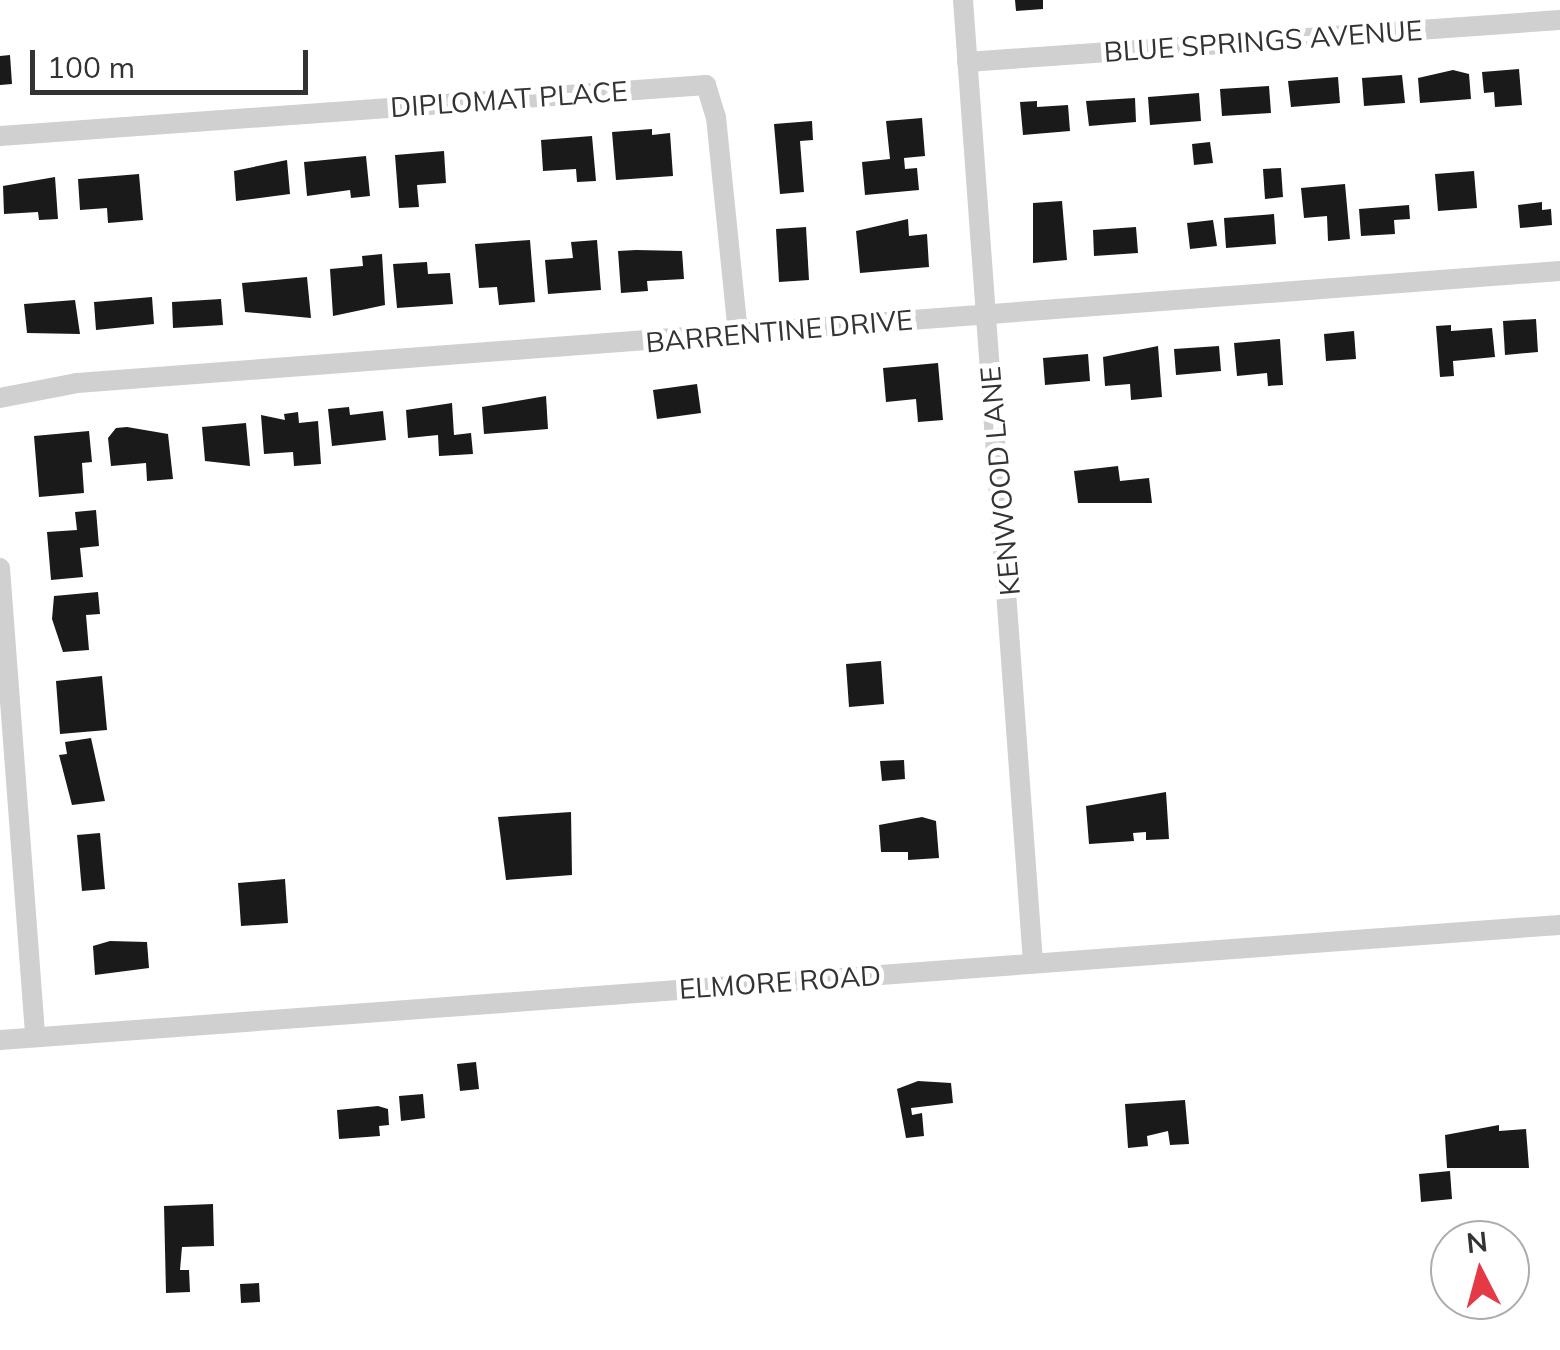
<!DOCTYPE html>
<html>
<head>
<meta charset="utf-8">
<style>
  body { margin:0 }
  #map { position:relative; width:1560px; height:1350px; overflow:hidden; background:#fff; font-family:Mulish,sans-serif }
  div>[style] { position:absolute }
  .building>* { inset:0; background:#1a1a1a }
  .minor>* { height:20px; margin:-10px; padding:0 10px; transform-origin:10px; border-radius:10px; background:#d0d0d0 }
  span { translate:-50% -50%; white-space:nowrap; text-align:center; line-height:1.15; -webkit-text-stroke:10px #fff; paint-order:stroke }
  .street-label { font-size:28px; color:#333 }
  .north { position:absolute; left:1430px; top:1220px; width:100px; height:100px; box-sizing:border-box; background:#fff; border:2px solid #adadad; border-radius:50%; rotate:354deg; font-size:28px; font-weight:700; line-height:40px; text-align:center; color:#333 }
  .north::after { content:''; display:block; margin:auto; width:35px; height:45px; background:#e63946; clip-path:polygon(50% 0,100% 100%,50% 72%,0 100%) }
  .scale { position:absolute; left:30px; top:50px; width:278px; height:45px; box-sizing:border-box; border:5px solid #333; border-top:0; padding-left:12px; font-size:30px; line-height:35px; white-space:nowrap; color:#333; -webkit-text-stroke:8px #fff; paint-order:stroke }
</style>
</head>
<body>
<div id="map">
  <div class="building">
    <div style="clip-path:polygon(1015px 0,1043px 0,1043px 9px,1016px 11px)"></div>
    <div style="clip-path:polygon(10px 55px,12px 84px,0 85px,0 56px)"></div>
    <div style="clip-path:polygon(1519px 69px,1522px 105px,1495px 107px,1494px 92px,1484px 93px,1482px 72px)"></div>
    <div style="clip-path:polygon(1453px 70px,1469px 74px,1471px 99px,1420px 103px,1418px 78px)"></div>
    <div style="clip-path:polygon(1402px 75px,1405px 103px,1364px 106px,1362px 78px)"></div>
    <div style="clip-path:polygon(1338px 77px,1340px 103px,1291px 107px,1288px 81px)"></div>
    <div style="clip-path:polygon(1269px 86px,1271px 113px,1222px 116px,1220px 89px)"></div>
    <div style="clip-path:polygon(1199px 93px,1201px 121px,1150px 125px,1148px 97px)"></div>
    <div style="clip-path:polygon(1135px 98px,1136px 122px,1089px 126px,1086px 101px)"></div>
    <div style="clip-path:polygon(1037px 101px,1037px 107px,1068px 105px,1070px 131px,1023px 135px,1020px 102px)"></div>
    <div style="clip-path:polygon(922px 118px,925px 156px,904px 158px,905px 169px,917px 168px,919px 190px,865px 195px,862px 162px,890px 159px,886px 121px)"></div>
    <div style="clip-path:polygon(812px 121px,813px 140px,800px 141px,804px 192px,780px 194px,774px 124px)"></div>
    <div style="clip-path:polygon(652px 129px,652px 135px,670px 133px,673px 176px,616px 180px,612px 132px)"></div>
    <div style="clip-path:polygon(592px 136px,596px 181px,577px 182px,576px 169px,543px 171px,541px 140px)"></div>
    <div style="clip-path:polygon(1210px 142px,1213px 163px,1194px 165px,1192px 144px)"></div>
    <div style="clip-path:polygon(444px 151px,446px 183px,417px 185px,419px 207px,399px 208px,395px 155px)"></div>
    <div style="clip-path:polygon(366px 156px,370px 196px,351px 198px,350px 190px,307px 196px,304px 162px)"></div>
    <div style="clip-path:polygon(287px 160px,290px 194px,236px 201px,234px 171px)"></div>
    <div style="clip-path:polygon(1281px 168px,1283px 197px,1265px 199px,1263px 169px)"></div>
    <div style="clip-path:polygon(1474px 171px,1477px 208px,1438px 211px,1435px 174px)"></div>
    <div style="clip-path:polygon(139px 174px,143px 220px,108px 223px,107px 208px,80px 210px,78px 179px)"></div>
    <div style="clip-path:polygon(55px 177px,58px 219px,39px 220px,38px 212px,4px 214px,3px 186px)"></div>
    <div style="clip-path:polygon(1345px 184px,1350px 239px,1328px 241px,1327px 216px,1304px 218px,1301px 188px)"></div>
    <div style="clip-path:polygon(1062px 201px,1067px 260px,1033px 263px,1033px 203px)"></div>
    <div style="clip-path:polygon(1542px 202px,1542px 210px,1551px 209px,1552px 225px,1520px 228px,1518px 205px)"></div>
    <div style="clip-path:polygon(1409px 205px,1410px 219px,1394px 220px,1395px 234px,1361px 236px,1359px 209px)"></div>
    <div style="clip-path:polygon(1274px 214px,1276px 244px,1226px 248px,1224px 218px)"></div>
    <div style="clip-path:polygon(908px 219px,909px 236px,927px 234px,929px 267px,860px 273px,856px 231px)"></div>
    <div style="clip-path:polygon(1213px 220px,1217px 246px,1190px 249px,1187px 223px)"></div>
    <div style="clip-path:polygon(806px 227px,809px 280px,779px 282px,776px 229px)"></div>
    <div style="clip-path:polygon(1136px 227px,1138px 253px,1094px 256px,1093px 230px)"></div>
    <div style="clip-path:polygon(530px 240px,535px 302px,499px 305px,497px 287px,479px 288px,475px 244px)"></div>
    <div style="clip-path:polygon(597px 240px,601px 290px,548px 294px,545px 260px,573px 258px,571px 242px)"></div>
    <div style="clip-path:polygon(636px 250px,682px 251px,684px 279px,647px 281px,648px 291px,621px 293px,618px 251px)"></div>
    <div style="clip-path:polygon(382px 254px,385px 305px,333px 316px,330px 269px,363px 266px,362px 256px)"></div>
    <div style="clip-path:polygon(427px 262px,428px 274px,450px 273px,453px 304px,397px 308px,393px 264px)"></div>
    <div style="clip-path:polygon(307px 277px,311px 318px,245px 312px,242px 283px)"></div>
    <div style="clip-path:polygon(152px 297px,154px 324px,96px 330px,94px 302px)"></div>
    <div style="clip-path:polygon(221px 299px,223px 325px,173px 328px,172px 302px)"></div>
    <div style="clip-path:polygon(75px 300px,80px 334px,27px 333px,24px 304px)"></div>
    <div style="clip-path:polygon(1536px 319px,1538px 352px,1505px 355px,1503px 321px)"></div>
    <div style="clip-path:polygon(1451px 325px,1451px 331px,1492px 328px,1495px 357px,1453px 361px,1454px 376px,1440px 377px,1436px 326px)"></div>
    <div style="clip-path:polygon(1354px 331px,1356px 359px,1326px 361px,1324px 334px)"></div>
    <div style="clip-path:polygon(1280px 339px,1283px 385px,1268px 386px,1267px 373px,1237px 376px,1234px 343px)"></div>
    <div style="clip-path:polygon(1158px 346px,1162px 397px,1131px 400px,1130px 384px,1105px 386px,1103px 357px)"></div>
    <div style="clip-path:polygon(1219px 346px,1221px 371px,1176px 375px,1174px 349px)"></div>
    <div style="clip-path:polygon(1088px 354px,1090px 381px,1045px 385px,1043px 358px)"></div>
    <div style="clip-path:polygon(938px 363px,943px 420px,918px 422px,916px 399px,886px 402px,883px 368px)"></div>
    <div style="clip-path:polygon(697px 384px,701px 413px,657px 419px,653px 390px)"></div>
    <div style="clip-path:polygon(546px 396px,548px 429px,484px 434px,482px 407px)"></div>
    <div style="clip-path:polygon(452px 403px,454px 435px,471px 433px,473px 454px,439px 456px,438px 435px,408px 438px,406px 410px)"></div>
    <div style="clip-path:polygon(349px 407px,350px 415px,383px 411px,386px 440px,332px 446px,328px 409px)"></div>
    <div style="clip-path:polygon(298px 412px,299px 423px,318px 421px,321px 464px,294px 466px,293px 452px,264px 454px,261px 415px,285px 420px,284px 414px)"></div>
    <div style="clip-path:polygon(246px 423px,250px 466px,205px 461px,202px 427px)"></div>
    <div style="clip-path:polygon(127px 427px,168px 434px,173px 479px,147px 481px,146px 463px,111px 466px,108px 438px,116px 428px)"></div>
    <div style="clip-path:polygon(89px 431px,92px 462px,82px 463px,84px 493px,39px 497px,34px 436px)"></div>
    <div style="clip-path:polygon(1118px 466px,1120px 481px,1149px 478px,1152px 503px,1078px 503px,1074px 471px)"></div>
    <div style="clip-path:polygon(96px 510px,99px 546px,80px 548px,83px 577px,51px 580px,47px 532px,77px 530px,75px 512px)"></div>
    <div style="clip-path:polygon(98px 592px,100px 614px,86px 615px,89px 650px,63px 652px,52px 619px,54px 596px)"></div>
    <div style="clip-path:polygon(881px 661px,884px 704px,849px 707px,846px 664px)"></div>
    <div style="clip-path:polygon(102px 676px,107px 730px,60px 734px,56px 681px)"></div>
    <div style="clip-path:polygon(91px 738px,105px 801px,72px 805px,59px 755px,67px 754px,65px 742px)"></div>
    <div style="clip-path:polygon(904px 760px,905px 779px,882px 781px,880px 761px)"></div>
    <div style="clip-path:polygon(1166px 792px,1169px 839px,1146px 840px,1146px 832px,1133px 833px,1134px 841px,1089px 844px,1086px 806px)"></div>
    <div style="clip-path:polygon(571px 812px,572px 875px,506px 880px,498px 817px)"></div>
    <div style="clip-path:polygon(922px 817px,936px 821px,939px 858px,908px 860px,908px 852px,881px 852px,879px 825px)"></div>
    <div style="clip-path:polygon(100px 833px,105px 889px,82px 891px,77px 835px)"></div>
    <div style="clip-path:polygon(285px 879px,288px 923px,241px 926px,238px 883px)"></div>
    <div style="clip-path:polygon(110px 941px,147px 942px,149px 968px,95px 975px,93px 946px)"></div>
    <div style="clip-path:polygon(476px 1062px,479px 1089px,460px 1091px,457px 1064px)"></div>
    <div style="clip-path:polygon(918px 1081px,951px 1083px,953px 1103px,911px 1108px,912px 1115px,922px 1113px,924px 1136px,906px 1138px,897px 1089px)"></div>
    <div style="clip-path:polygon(423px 1094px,425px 1118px,401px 1121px,399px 1096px)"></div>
    <div style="clip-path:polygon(1185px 1100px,1189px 1144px,1170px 1145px,1168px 1131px,1147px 1136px,1148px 1146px,1128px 1148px,1125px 1104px)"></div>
    <div style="clip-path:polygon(378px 1106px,388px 1109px,389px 1125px,379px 1126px,380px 1136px,339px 1139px,337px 1110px)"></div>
    <div style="clip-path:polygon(1499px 1125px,1499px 1131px,1526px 1129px,1529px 1168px,1447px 1168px,1445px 1135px)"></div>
    <div style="clip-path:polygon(1450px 1171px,1452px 1199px,1421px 1202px,1419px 1174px)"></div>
    <div style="clip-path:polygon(213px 1204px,214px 1246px,182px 1247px,180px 1270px,189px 1270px,190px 1292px,166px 1293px,164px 1206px)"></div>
    <div style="clip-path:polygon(259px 1283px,260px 1302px,241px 1303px,240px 1284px)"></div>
  </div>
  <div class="minor">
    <div style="left:963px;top:0;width:966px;rotate:85.84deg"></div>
    <div style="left:967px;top:62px;width:594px;rotate:-4.05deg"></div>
    <div style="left:0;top:136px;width:708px;rotate:-4.13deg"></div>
    <div style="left:706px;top:85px;width:34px;rotate:73deg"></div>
    <div style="left:716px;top:117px;width:219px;rotate:84.2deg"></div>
    <div style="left:0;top:398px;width:78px;rotate:-11deg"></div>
    <div style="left:77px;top:383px;width:1487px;rotate:-4.32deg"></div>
    <div style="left:0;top:568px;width:470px;rotate:85.7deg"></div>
    <div style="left:0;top:1040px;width:1564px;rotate:-4.22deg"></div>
  </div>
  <div class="street-label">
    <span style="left:1263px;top:41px;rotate:-4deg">BLUE SPRINGS AVENUE</span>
    <span style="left:509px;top:99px;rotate:-4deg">DIPLOMAT PLACE</span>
    <span style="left:779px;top:331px;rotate:-5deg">BARRENTINE DRIVE</span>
    <span style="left:1000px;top:481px;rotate:-95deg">KENWOOD LANE</span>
    <span style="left:780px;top:982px;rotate:-4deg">ELMORE ROAD</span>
  </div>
  <div class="north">N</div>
  <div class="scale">100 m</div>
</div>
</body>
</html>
